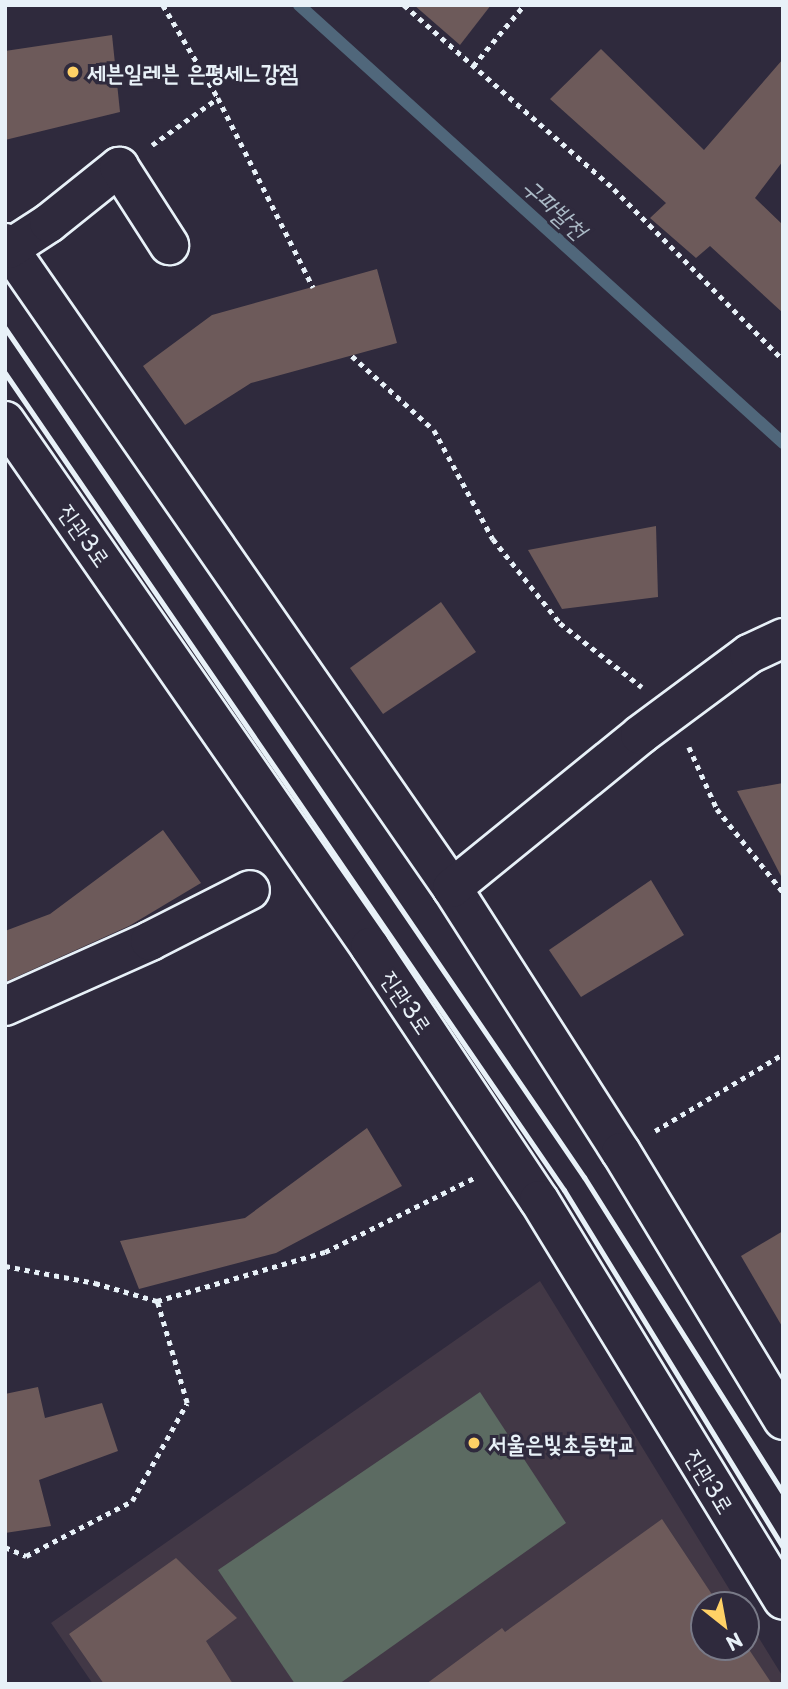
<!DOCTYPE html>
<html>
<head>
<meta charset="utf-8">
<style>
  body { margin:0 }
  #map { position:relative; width:788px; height:1689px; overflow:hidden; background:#2f2a3d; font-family:"Playpen Sans","Poor Story",sans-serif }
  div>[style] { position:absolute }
  .built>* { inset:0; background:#423846 }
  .green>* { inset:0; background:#5c6b62 }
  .stream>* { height:12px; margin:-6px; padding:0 6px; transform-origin:6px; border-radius:6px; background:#50677b }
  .building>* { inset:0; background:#6d5a5a }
  .path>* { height:4.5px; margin-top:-2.25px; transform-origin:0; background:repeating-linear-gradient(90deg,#e8f1f8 0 5px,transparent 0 10px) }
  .roads { filter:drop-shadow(2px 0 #e8f1f8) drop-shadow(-2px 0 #e8f1f8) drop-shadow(0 2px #e8f1f8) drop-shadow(0 -2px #e8f1f8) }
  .minor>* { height:38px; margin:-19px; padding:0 19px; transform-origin:19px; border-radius:19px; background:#2f2a3d }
  .rail>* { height:5px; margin:-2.5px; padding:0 2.5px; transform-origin:2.5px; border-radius:2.5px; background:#e8f1f8 }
  .dots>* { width:19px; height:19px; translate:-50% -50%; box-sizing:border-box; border:4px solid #2f2a3d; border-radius:50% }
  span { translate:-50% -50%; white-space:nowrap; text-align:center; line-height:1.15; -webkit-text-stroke:6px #2f2a3d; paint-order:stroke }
  .poi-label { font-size:23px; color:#e8f1f8; font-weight:700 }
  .left { translate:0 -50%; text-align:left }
  .street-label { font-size:23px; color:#e8f1f8 }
  .water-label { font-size:24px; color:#abbac6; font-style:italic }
  .frame { position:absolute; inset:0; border:7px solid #e8f1f8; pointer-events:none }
  .north { position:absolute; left:690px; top:1591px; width:70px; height:70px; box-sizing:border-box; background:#2f2a3d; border:2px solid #797a88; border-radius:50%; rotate:149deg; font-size:19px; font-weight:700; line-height:28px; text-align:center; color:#e8f1f8 }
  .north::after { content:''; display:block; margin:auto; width:24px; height:32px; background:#ffd166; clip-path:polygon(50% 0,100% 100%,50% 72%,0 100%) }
</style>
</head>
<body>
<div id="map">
  <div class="built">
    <div style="clip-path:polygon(540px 1281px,739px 1605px,704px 1605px,704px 1647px,746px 1647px,746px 1617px,783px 1677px,783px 1684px,93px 1684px,51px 1623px)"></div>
  </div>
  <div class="green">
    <div style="clip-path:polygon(480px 1392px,566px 1523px,339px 1684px,295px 1684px,218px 1570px)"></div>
  </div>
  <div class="stream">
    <div style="left:299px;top:5px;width:653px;rotate:42.14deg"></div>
  </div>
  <div class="building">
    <div style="clip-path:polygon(414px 5px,491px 5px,460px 45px)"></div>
    <div style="clip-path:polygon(112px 35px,120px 112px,5px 140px,5px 51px)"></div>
    <div style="clip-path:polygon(601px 49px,704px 150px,783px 59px,783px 161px,755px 198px,783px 225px,783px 313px,710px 246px,696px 258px,650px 218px,666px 203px,550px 99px)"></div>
    <div style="clip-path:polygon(377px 269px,397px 343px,251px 383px,185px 425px,143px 366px,212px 315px)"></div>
    <div style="clip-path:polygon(656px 526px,658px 597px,562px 609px,528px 550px)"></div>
    <div style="clip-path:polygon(441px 602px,476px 652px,383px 714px,350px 668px)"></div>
    <div style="clip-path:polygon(783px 783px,783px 880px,737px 791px)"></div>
    <div style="clip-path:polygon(163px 830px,201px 883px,129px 926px,5px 982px,5px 931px,50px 914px)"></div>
    <div style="clip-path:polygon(651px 880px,684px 935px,581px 997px,549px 950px)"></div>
    <div style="clip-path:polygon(367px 1128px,402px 1186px,276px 1253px,139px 1289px,120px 1241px,245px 1218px)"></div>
    <div style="clip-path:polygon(783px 1231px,783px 1328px,741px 1256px)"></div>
    <div style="clip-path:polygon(38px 1387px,45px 1418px,102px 1403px,118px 1451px,39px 1480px,51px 1526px,5px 1533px,5px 1394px)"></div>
    <div style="clip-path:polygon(662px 1519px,719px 1605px,704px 1605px,704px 1647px,746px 1645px,772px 1684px,426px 1684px,502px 1628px,505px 1632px)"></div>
    <div style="clip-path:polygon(176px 1558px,237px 1618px,206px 1641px,233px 1684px,104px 1684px,69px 1634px)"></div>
  </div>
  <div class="path">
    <div style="left:163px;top:5px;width:108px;rotate:59.4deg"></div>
    <div style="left:218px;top:98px;width:212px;rotate:63.3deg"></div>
    <div style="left:404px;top:5px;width:279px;rotate:41.2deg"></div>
    <div style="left:614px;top:189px;width:240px;rotate:45.3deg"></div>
    <div style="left:473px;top:66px;width:80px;rotate:-50.1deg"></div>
    <div style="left:152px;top:145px;width:81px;rotate:-35.5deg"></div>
    <div style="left:352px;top:356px;width:110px;rotate:42.1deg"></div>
    <div style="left:434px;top:430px;width:124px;rotate:61.6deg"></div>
    <div style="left:493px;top:539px;width:107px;rotate:51.4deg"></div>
    <div style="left:560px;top:623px;width:104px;rotate:38deg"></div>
    <div style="left:689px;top:747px;width:68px;rotate:65.7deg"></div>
    <div style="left:717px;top:809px;width:106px;rotate:51.5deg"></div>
    <div style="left:655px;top:1131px;width:149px;rotate:-31deg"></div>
    <div style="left:5px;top:1266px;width:92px;rotate:10.7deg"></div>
    <div style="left:95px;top:1283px;width:65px;rotate:16.2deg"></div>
    <div style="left:157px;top:1301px;width:175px;rotate:-16.3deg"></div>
    <div style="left:325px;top:1252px;width:169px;rotate:-26.4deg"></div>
    <div style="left:5px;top:1547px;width:23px;rotate:23deg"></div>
    <div style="left:26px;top:1556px;width:119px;rotate:-27.4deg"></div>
    <div style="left:132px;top:1501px;width:112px;rotate:-60.7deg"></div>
    <div style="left:187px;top:1403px;width:106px;rotate:-106.4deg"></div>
  </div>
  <div class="roads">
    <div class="minor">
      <div style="left:5px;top:243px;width:785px;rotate:55.28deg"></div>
      <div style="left:452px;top:888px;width:313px;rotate:57.4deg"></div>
      <div style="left:621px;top:1152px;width:313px;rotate:58.8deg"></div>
      <div style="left:9px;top:249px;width:48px;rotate:-33deg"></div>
      <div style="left:49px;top:223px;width:90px;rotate:-38.7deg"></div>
      <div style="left:119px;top:167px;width:93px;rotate:57.3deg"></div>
      <div style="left:5px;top:421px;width:640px;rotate:55.24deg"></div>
      <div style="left:370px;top:947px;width:304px;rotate:56.3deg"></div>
      <div style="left:539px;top:1200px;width:468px;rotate:58.6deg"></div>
      <div style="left:452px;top:888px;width:242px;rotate:-39.1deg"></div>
      <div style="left:640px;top:735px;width:136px;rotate:-36.6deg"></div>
      <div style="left:749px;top:654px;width:38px;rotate:-25deg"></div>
      <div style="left:5px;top:1006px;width:159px;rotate:-24.1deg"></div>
      <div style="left:150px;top:941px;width:112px;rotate:-27deg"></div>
    </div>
  </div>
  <div class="rail">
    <div style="left:5px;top:328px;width:1028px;rotate:55.71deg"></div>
    <div style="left:584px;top:1177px;width:373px;rotate:57.8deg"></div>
    <div style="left:5px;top:373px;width:990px;rotate:55.62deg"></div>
    <div style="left:564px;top:1190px;width:420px;rotate:58.5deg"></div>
  </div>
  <div class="dots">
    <div style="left:73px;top:72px;background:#ffd166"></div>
    <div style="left:474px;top:1443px;background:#ffd166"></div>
  </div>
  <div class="poi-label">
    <span class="left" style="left:87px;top:72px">세븐일레븐 은평세느강점</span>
    <span class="left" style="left:488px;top:1443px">서울은빛초등학교</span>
  </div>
  <div class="street-label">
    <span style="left:85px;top:535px;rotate:55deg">진관3로</span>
    <span style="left:407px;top:1002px;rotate:56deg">진관3로</span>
    <span style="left:710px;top:1481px;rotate:59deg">진관3로</span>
  </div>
  <div class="water-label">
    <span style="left:555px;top:208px;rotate:42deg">구파발천</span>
  </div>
  <div class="frame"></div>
  <div class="north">N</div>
</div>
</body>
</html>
